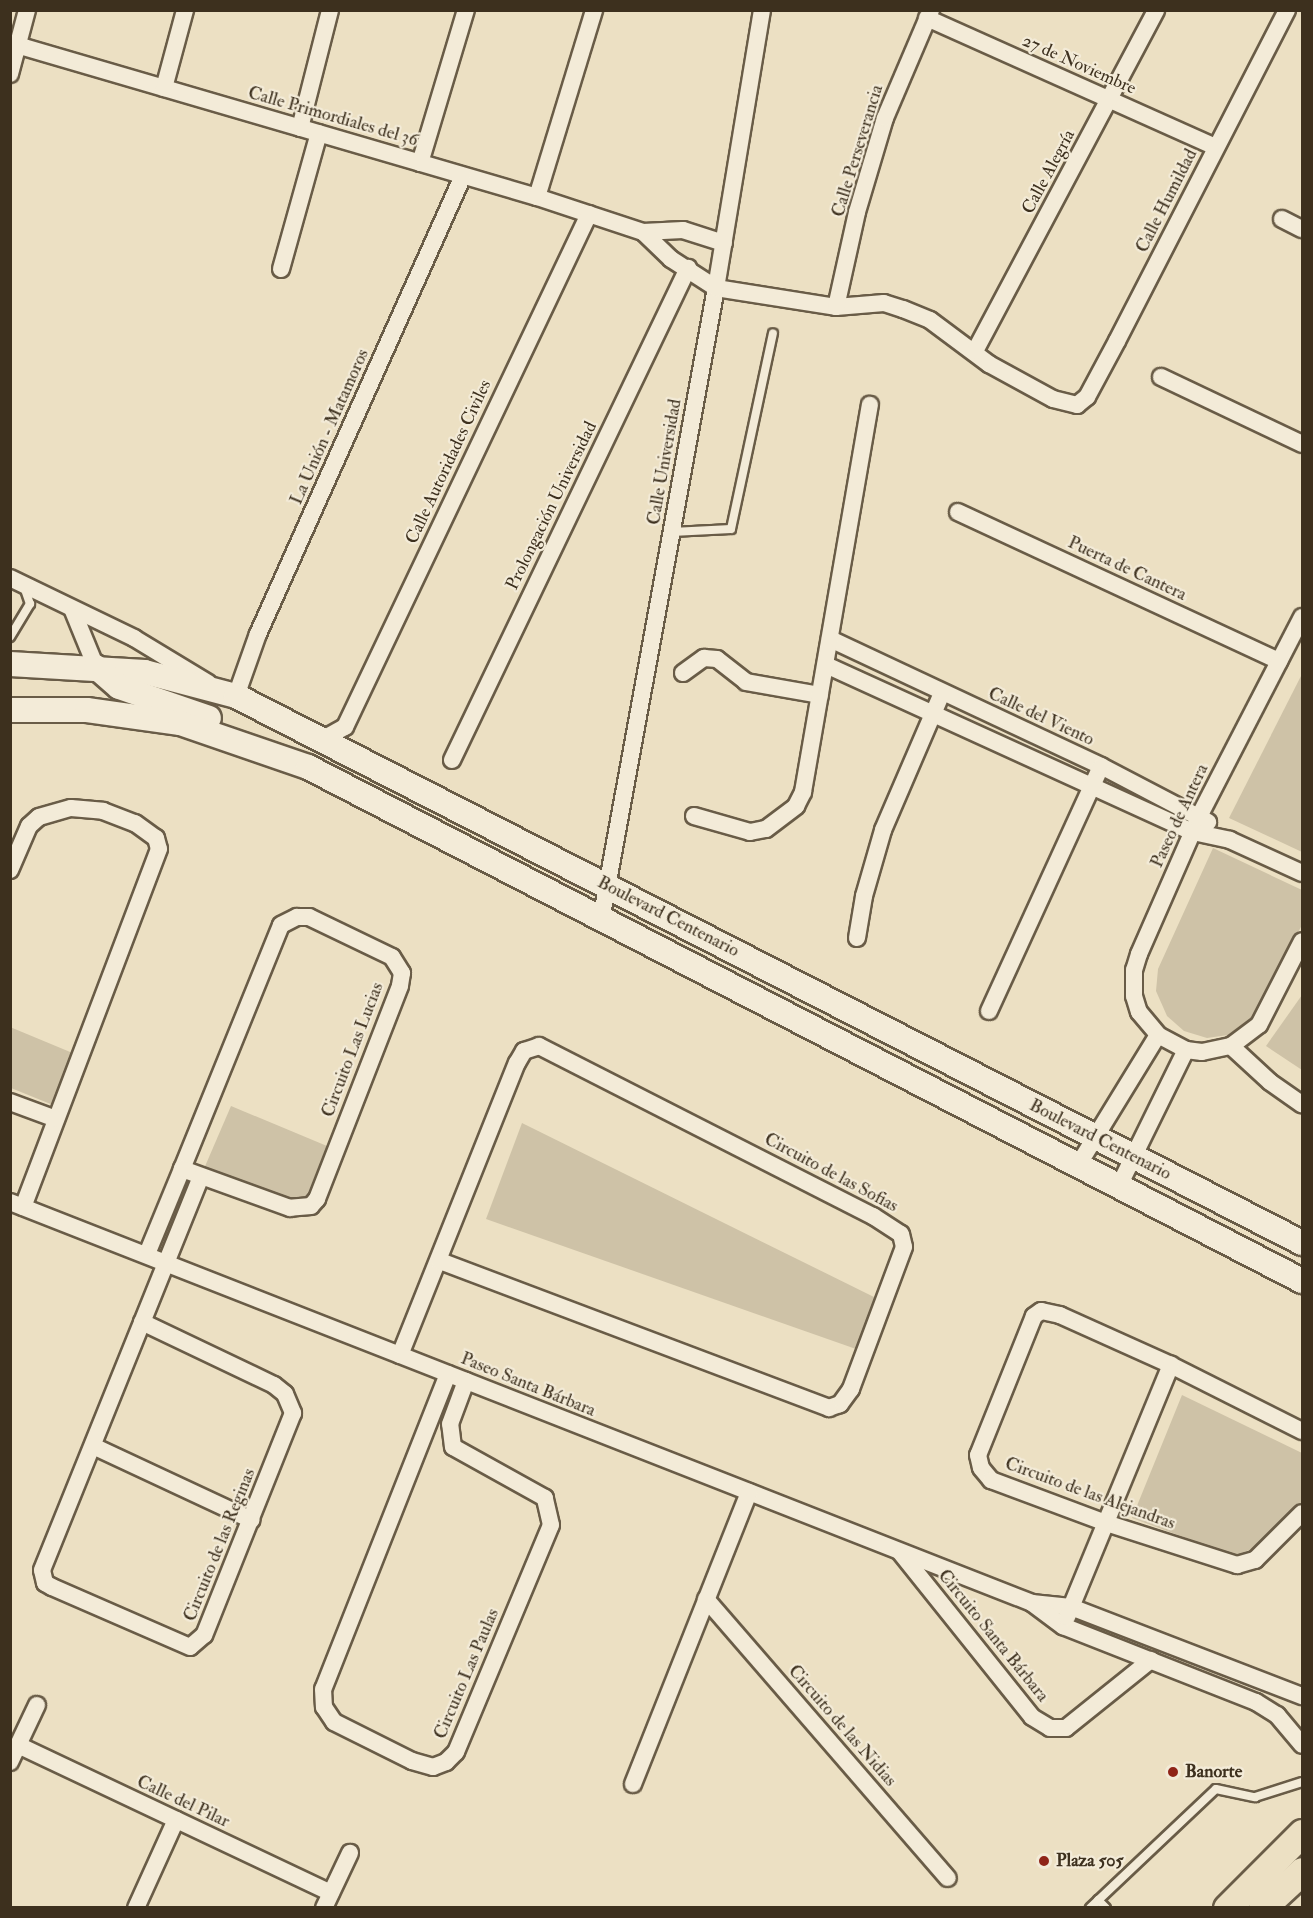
<!DOCTYPE html>
<html>
<head>
<meta charset="utf-8">
<style>
  body { margin:0 }
  #map { position:relative; width:1313px; height:1918px; overflow:hidden; background:#ece0c3; font-family:"IM FELL Double Pica",serif }
  div>[style] { position:absolute }
  .green>* { inset:0; background:#cec2a7 }
  .roads { filter:drop-shadow(2px 0 #695c47) drop-shadow(-2px 0 #695c47) drop-shadow(0 2px #695c47) drop-shadow(0 -2px #695c47) }
  .lane>* { height:8px; margin:-4px; padding:0 4px; transform-origin:4px; border-radius:4px; background:#f3ebd8 }
  .street>* { height:16px; margin:-8px; padding:0 8px; transform-origin:8px; border-radius:8px; background:#f3ebd8 }
  .secondary>* { height:24px; margin:-12px; padding:0 12px; transform-origin:12px; border-radius:12px; background:#f3ebd8 }
  .primary>* { height:27px; margin:-13.5px; padding:0 13.5px; transform-origin:13.5px; border-radius:13.5px; background:#ece0c3 }
  .dots>* { width:16px; height:16px; translate:-50% -50%; box-sizing:border-box; border:3px solid #f3ebd8; border-radius:50% }
  span { translate:-50% -50%; white-space:nowrap; text-align:center; line-height:1.15; -webkit-text-stroke:4.5px #f3ebd8; paint-order:stroke }
  .street-label { font-size:18px; color:#3d301e }
  .poi-label { font-size:18px; color:#3d301e; font-weight:700 }
  .left { translate:0 -50%; text-align:left }
  .frame { position:absolute; inset:0; border:12px solid #3d301e; pointer-events:none }
</style>
</head>
<body>
<div id="map">
  <div class="green">
    <div style="clip-path:polygon(1302px 674px,1302px 852px,1229px 818px)"></div>
    <div style="clip-path:polygon(1213px 848px,1302px 890px,1302px 925px,1254px 1016px,1228px 1035px,1207px 1038px,1184px 1031px,1167px 1016px,1156px 991px,1158px 969px)"></div>
    <div style="clip-path:polygon(1302px 995px,1302px 1070px,1266px 1046px)"></div>
    <div style="clip-path:polygon(10px 1027px,75px 1054px,53px 1105px,11px 1088px)"></div>
    <div style="clip-path:polygon(231px 1106px,327px 1146px,306px 1198px,299px 1200px,203px 1171px)"></div>
    <div style="clip-path:polygon(522px 1123px,876px 1298px,856px 1349px,486px 1219px)"></div>
    <div style="clip-path:polygon(1182px 1395px,1302px 1453px,1302px 1502px,1254px 1548px,1235px 1556px,1132px 1518px)"></div>
  </div>
  <div class="roads">
    <div class="lane">
      <div style="left:672px;top:532px;width:59px;rotate:-2.9deg"></div>
      <div style="left:731px;top:529px;width:200px;rotate:-77.9deg"></div>
      <div style="left:10px;top:637px;width:39px;rotate:-59deg"></div>
      <div style="left:30px;top:604px;width:18px;rotate:-109deg"></div>
      <div style="left:1098px;top:1900px;width:11px;rotate:45deg"></div>
      <div style="left:1090px;top:1908px;width:173px;rotate:-43.4deg"></div>
      <div style="left:1216px;top:1789px;width:40px;rotate:12deg"></div>
      <div style="left:1255px;top:1797px;width:49px;rotate:-17.7deg"></div>
    </div>
    <div class="street">
      <div style="left:927px;top:18px;width:316px;rotate:24.1deg"></div>
      <div style="left:10px;top:43px;width:549px;rotate:16.29deg"></div>
      <div style="left:537px;top:197px;width:112px;rotate:18.3deg"></div>
      <div style="left:643px;top:232px;width:40px;rotate:-2.9deg"></div>
      <div style="left:683px;top:230px;width:43px;rotate:17.6deg"></div>
      <div style="left:10px;top:74px;width:66px;rotate:-75.1deg"></div>
      <div style="left:164px;top:88px;width:81px;rotate:-74.9deg"></div>
      <div style="left:300px;top:128px;width:122px;rotate:-75.7deg"></div>
      <div style="left:420px;top:163px;width:160px;rotate:-73.3deg"></div>
      <div style="left:537px;top:197px;width:195px;rotate:-73deg"></div>
      <div style="left:1282px;top:219px;width:22px;rotate:27deg"></div>
      <div style="left:643px;top:232px;width:39px;rotate:44deg"></div>
      <div style="left:671px;top:259px;width:54px;rotate:32.8deg"></div>
      <div style="left:716px;top:288px;width:121px;rotate:9deg"></div>
      <div style="left:836px;top:307px;width:48px;rotate:-4.8deg"></div>
      <div style="left:884px;top:303px;width:20px;rotate:18deg"></div>
      <div style="left:903px;top:309px;width:29px;rotate:22deg"></div>
      <div style="left:930px;top:320px;width:74px;rotate:36.7deg"></div>
      <div style="left:989px;top:364px;width:73px;rotate:28.7deg"></div>
      <div style="left:1053px;top:399px;width:25px;rotate:14deg"></div>
      <div style="left:1077px;top:405px;width:13px;rotate:-39deg"></div>
      <div style="left:1087px;top:397px;width:64px;rotate:-61.8deg"></div>
      <div style="left:1117px;top:341px;width:372px;rotate:-62.8deg"></div>
      <div style="left:281px;top:269px;width:141px;rotate:-74.4deg"></div>
      <div style="left:836px;top:307px;width:97px;rotate:-77.5deg"></div>
      <div style="left:857px;top:212px;width:98px;rotate:-73.4deg"></div>
      <div style="left:885px;top:118px;width:117px;rotate:-66.9deg"></div>
      <div style="left:975px;top:351px;width:386px;rotate:-62deg"></div>
      <div style="left:1161px;top:377px;width:156px;rotate:25.4deg"></div>
      <div style="left:958px;top:512px;width:354px;rotate:24.9deg"></div>
      <div style="left:10px;top:578px;width:138px;rotate:25.8deg"></div>
      <div style="left:134px;top:638px;width:87px;rotate:31.3deg"></div>
      <div style="left:73px;top:611px;width:61px;rotate:67.7deg"></div>
      <div style="left:1302px;top:617px;width:223px;rotate:117.3deg"></div>
      <div style="left:1200px;top:815px;width:152px;rotate:113.7deg"></div>
      <div style="left:1139px;top:954px;width:17px;rotate:107deg"></div>
      <div style="left:1134px;top:970px;width:26px;rotate:90deg"></div>
      <div style="left:1134px;top:996px;width:17px;rotate:73deg"></div>
      <div style="left:1139px;top:1012px;width:30px;rotate:50deg"></div>
      <div style="left:1158px;top:1035px;width:32px;rotate:28deg"></div>
      <div style="left:1186px;top:1050px;width:16px;rotate:7deg"></div>
      <div style="left:1202px;top:1052px;width:30px;rotate:-12deg"></div>
      <div style="left:1231px;top:1046px;width:35px;rotate:-37deg"></div>
      <div style="left:1259px;top:1025px;width:94px;rotate:-62.9deg"></div>
      <div style="left:830px;top:639px;width:299px;rotate:25.1deg"></div>
      <div style="left:1101px;top:766px;width:121px;rotate:27.6deg"></div>
      <div style="left:826px;top:665px;width:403px;rotate:24.5deg"></div>
      <div style="left:1193px;top:832px;width:38px;rotate:12deg"></div>
      <div style="left:1230px;top:840px;width:79px;rotate:24.6deg"></div>
      <div style="left:683px;top:673px;width:26px;rotate:-36deg"></div>
      <div style="left:704px;top:658px;width:13px;rotate:4deg"></div>
      <div style="left:717px;top:659px;width:37px;rotate:38deg"></div>
      <div style="left:746px;top:682px;width:75px;rotate:10deg"></div>
      <div style="left:236px;top:696px;width:66px;rotate:-70.5deg"></div>
      <div style="left:258px;top:634px;width:502px;rotate:-65.89deg"></div>
      <div style="left:323px;top:739px;width:25px;rotate:-29deg"></div>
      <div style="left:345px;top:727px;width:568px;rotate:-64.56deg"></div>
      <div style="left:452px;top:760px;width:546px;rotate:-64.37deg"></div>
      <div style="left:694px;top:816px;width:58px;rotate:15.9deg"></div>
      <div style="left:750px;top:832px;width:16px;rotate:-11deg"></div>
      <div style="left:766px;top:829px;width:38px;rotate:-37deg"></div>
      <div style="left:796px;top:806px;width:16px;rotate:-63deg"></div>
      <div style="left:803px;top:792px;width:393px;rotate:-80.2deg"></div>
      <div style="left:10px;top:870px;width:48px;rotate:-66.6deg"></div>
      <div style="left:29px;top:826px;width:13px;rotate:-42deg"></div>
      <div style="left:39px;top:817px;width:33px;rotate:-16deg"></div>
      <div style="left:71px;top:808px;width:32px;rotate:5deg"></div>
      <div style="left:103px;top:811px;width:34px;rotate:21deg"></div>
      <div style="left:135px;top:823px;width:26px;rotate:36deg"></div>
      <div style="left:156px;top:838px;width:11px;rotate:75deg"></div>
      <div style="left:159px;top:849px;width:383px;rotate:110.8deg"></div>
      <div style="left:601px;top:920px;width:642px;rotate:-79.69deg"></div>
      <div style="left:716px;top:288px;width:282px;rotate:-80.6deg"></div>
      <div style="left:857px;top:938px;width:43px;rotate:-80.5deg"></div>
      <div style="left:864px;top:896px;width:69px;rotate:-73.9deg"></div>
      <div style="left:883px;top:830px;width:149px;rotate:-66.7deg"></div>
      <div style="left:989px;top:1011px;width:269px;rotate:-65.4deg"></div>
      <div style="left:1231px;top:1046px;width:53px;rotate:42.7deg"></div>
      <div style="left:1270px;top:1082px;width:39px;rotate:35deg"></div>
      <div style="left:10px;top:1102px;width:49px;rotate:20.3deg"></div>
      <div style="left:1077px;top:1167px;width:155px;rotate:-58.5deg"></div>
      <div style="left:1118px;top:1188px;width:154px;rotate:-63.8deg"></div>
      <div style="left:10px;top:1202px;width:1098px;rotate:21.42deg"></div>
      <div style="left:1032px;top:1603px;width:39px;rotate:6deg"></div>
      <div style="left:1071px;top:1607px;width:248px;rotate:21.1deg"></div>
      <div style="left:147px;top:1254px;width:92px;rotate:-67.6deg"></div>
      <div style="left:182px;top:1169px;width:263px;rotate:-67.9deg"></div>
      <div style="left:281px;top:925px;width:18px;rotate:-27deg"></div>
      <div style="left:297px;top:917px;width:12px"></div>
      <div style="left:309px;top:917px;width:92px;rotate:25.7deg"></div>
      <div style="left:392px;top:957px;width:19px;rotate:58deg"></div>
      <div style="left:402px;top:973px;width:13px;rotate:99deg"></div>
      <div style="left:400px;top:986px;width:229px;rotate:111.3deg"></div>
      <div style="left:317px;top:1199px;width:9px;rotate:131deg"></div>
      <div style="left:311px;top:1206px;width:21px;rotate:175deg"></div>
      <div style="left:290px;top:1208px;width:115px;rotate:-160.1deg"></div>
      <div style="left:142px;top:1322px;width:146px;rotate:25.5deg"></div>
      <div style="left:274px;top:1385px;width:14px;rotate:39deg"></div>
      <div style="left:285px;top:1394px;width:21px;rotate:67deg"></div>
      <div style="left:293px;top:1413px;width:239px;rotate:111.8deg"></div>
      <div style="left:204px;top:1635px;width:18px;rotate:139deg"></div>
      <div style="left:190px;top:1647px;width:150px;rotate:-156.5deg"></div>
      <div style="left:52px;top:1587px;width:8px;rotate:-150deg"></div>
      <div style="left:45px;top:1583px;width:13px;rotate:-103deg"></div>
      <div style="left:42px;top:1570px;width:424px;rotate:-68deg"></div>
      <div style="left:400px;top:1355px;width:315px;rotate:-68.2deg"></div>
      <div style="left:517px;top:1063px;width:14px;rotate:-60deg"></div>
      <div style="left:524px;top:1051px;width:16px;rotate:-18deg"></div>
      <div style="left:539px;top:1046px;width:375px;rotate:27deg"></div>
      <div style="left:873px;top:1216px;width:33px;rotate:33deg"></div>
      <div style="left:901px;top:1234px;width:13px;rotate:77deg"></div>
      <div style="left:904px;top:1247px;width:152px;rotate:110.5deg"></div>
      <div style="left:851px;top:1389px;width:19px;rotate:126deg"></div>
      <div style="left:840px;top:1404px;width:12px;rotate:160deg"></div>
      <div style="left:829px;top:1408px;width:417px;rotate:-159.3deg"></div>
      <div style="left:448px;top:1374px;width:339px;rotate:111.6deg"></div>
      <div style="left:323px;top:1689px;width:18px;rotate:87deg"></div>
      <div style="left:324px;top:1707px;width:18px;rotate:56deg"></div>
      <div style="left:334px;top:1722px;width:87px;rotate:26.6deg"></div>
      <div style="left:412px;top:1761px;width:22px;rotate:16deg"></div>
      <div style="left:433px;top:1767px;width:14px;rotate:-21deg"></div>
      <div style="left:446px;top:1762px;width:14px;rotate:-45deg"></div>
      <div style="left:456px;top:1752px;width:246px;rotate:-67.3deg"></div>
      <div style="left:551px;top:1525px;width:28px;rotate:-103deg"></div>
      <div style="left:545px;top:1498px;width:105px;rotate:-151deg"></div>
      <div style="left:453px;top:1447px;width:23px;rotate:-97deg"></div>
      <div style="left:450px;top:1424px;width:46px;rotate:-69.6deg"></div>
      <div style="left:1302px;top:1431px;width:147px;rotate:-153.3deg"></div>
      <div style="left:1171px;top:1365px;width:122px;rotate:-155.8deg"></div>
      <div style="left:1060px;top:1315px;width:19px;rotate:-168deg"></div>
      <div style="left:1041px;top:1311px;width:9px;rotate:144deg"></div>
      <div style="left:1034px;top:1316px;width:150px;rotate:111.9deg"></div>
      <div style="left:978px;top:1455px;width:13px;rotate:77deg"></div>
      <div style="left:981px;top:1468px;width:16px;rotate:50deg"></div>
      <div style="left:991px;top:1480px;width:123px;rotate:20.5deg"></div>
      <div style="left:1106px;top:1523px;width:138px;rotate:17.8deg"></div>
      <div style="left:1237px;top:1565px;width:19px;rotate:-16deg"></div>
      <div style="left:1255px;top:1560px;width:66px;rotate:-45deg"></div>
      <div style="left:93px;top:1446px;width:175px;rotate:25deg"></div>
      <div style="left:900px;top:1552px;width:211px;rotate:51.3deg"></div>
      <div style="left:1032px;top:1717px;width:21px;rotate:31deg"></div>
      <div style="left:1050px;top:1728px;width:16px"></div>
      <div style="left:1066px;top:1728px;width:109px;rotate:-38.7deg"></div>
      <div style="left:706px;top:1599px;width:369px;rotate:49.1deg"></div>
      <div style="left:1032px;top:1603px;width:39px;rotate:37deg"></div>
      <div style="left:1063px;top:1626px;width:207px;rotate:21.5deg"></div>
      <div style="left:1256px;top:1702px;width:25px;rotate:32deg"></div>
      <div style="left:1277px;top:1715px;width:39px;rotate:50deg"></div>
      <div style="left:1067px;top:1617px;width:273px;rotate:-67.6deg"></div>
      <div style="left:18px;top:1745px;width:346px;rotate:25.3deg"></div>
      <div style="left:10px;top:1762px;width:63px;rotate:-64.7deg"></div>
      <div style="left:633px;top:1784px;width:314px;rotate:-68.3deg"></div>
      <div style="left:136px;top:1908px;width:97px;rotate:-65.6deg"></div>
      <div style="left:324px;top:1908px;width:61px;rotate:-64.7deg"></div>
    </div>
    <div class="secondary">
      <div style="left:10px;top:664px;width:135px;rotate:3.4deg"></div>
      <div style="left:145px;top:672px;width:94px;rotate:14.8deg"></div>
      <div style="left:236px;top:696px;width:1198px;rotate:27.16deg"></div>
      <div style="left:96px;top:667px;width:30px;rotate:41deg"></div>
      <div style="left:119px;top:687px;width:95px;rotate:19deg"></div>
      <div style="left:10px;top:710px;width:77px"></div>
      <div style="left:87px;top:710px;width:94px;rotate:8deg"></div>
      <div style="left:180px;top:723px;width:135px;rotate:19deg"></div>
      <div style="left:308px;top:767px;width:1119px;rotate:27.34deg"></div>
    </div>
    <div class="primary">
      <div style="left:1227px;top:1908px;width:106px;rotate:-45deg"></div>
      <div style="left:1262px;top:1908px;width:54px;rotate:-42.8deg"></div>
    </div>
  </div>
  <div class="dots">
    <div style="left:1173px;top:1772px;background:#8f2418"></div>
    <div style="left:1044px;top:1861px;background:#8f2418"></div>
  </div>
  <div class="street-label">
    <span style="left:1079px;top:65px;rotate:24deg">27 de Noviembre</span>
    <span style="left:333px;top:117px;rotate:16deg">Calle Primordiales del 36</span>
    <span style="left:858px;top:151px;rotate:-73deg">Calle Perseverancia</span>
    <span style="left:1049px;top:172px;rotate:-62deg">Calle Alegría</span>
    <span style="left:1167px;top:201px;rotate:-63deg">Calle Humildad</span>
    <span style="left:330px;top:427px;rotate:-66deg">La Unión - Matamoros</span>
    <span style="left:449px;top:462px;rotate:-65deg">Calle Autoridades Civiles</span>
    <span style="left:665px;top:462px;rotate:-80deg">Calle Universidad</span>
    <span style="left:552px;top:506px;rotate:-64deg">Prolongación Universidad</span>
    <span style="left:1127px;top:569px;rotate:25deg">Puerta de Cantera</span>
    <span style="left:1041px;top:717px;rotate:25deg">Calle del Viento</span>
    <span style="left:1180px;top:816px;rotate:-65deg">Paseo de Antera</span>
    <span style="left:668px;top:917px;rotate:27deg">Boulevard Centenario</span>
    <span style="left:353px;top:1050px;rotate:-69deg">Circuito Las Lucias</span>
    <span style="left:1100px;top:1140px;rotate:27deg">Boulevard Centenario</span>
    <span style="left:831px;top:1173px;rotate:28deg">Circuito de las Sofias</span>
    <span style="left:528px;top:1385px;rotate:22deg">Paseo Santa Bárbara</span>
    <span style="left:1090px;top:1494px;rotate:20deg">Circuito de las Alejandras</span>
    <span style="left:220px;top:1545px;rotate:-68deg">Circuito de las Reginas</span>
    <span style="left:993px;top:1636px;rotate:51deg">Circuito Santa Bárbara</span>
    <span style="left:467px;top:1674px;rotate:-67deg">Circuito Las Paulas</span>
    <span style="left:842px;top:1726px;rotate:49deg">Circuito de las Nidias</span>
    <span style="left:183px;top:1802px;rotate:25deg">Calle del Pilar</span>
  </div>
  <div class="poi-label">
    <span class="left" style="left:1185px;top:1772px">Banorte</span>
    <span class="left" style="left:1056px;top:1861px">Plaza 505</span>
  </div>
  <div class="frame"></div>
</div>
</body>
</html>
